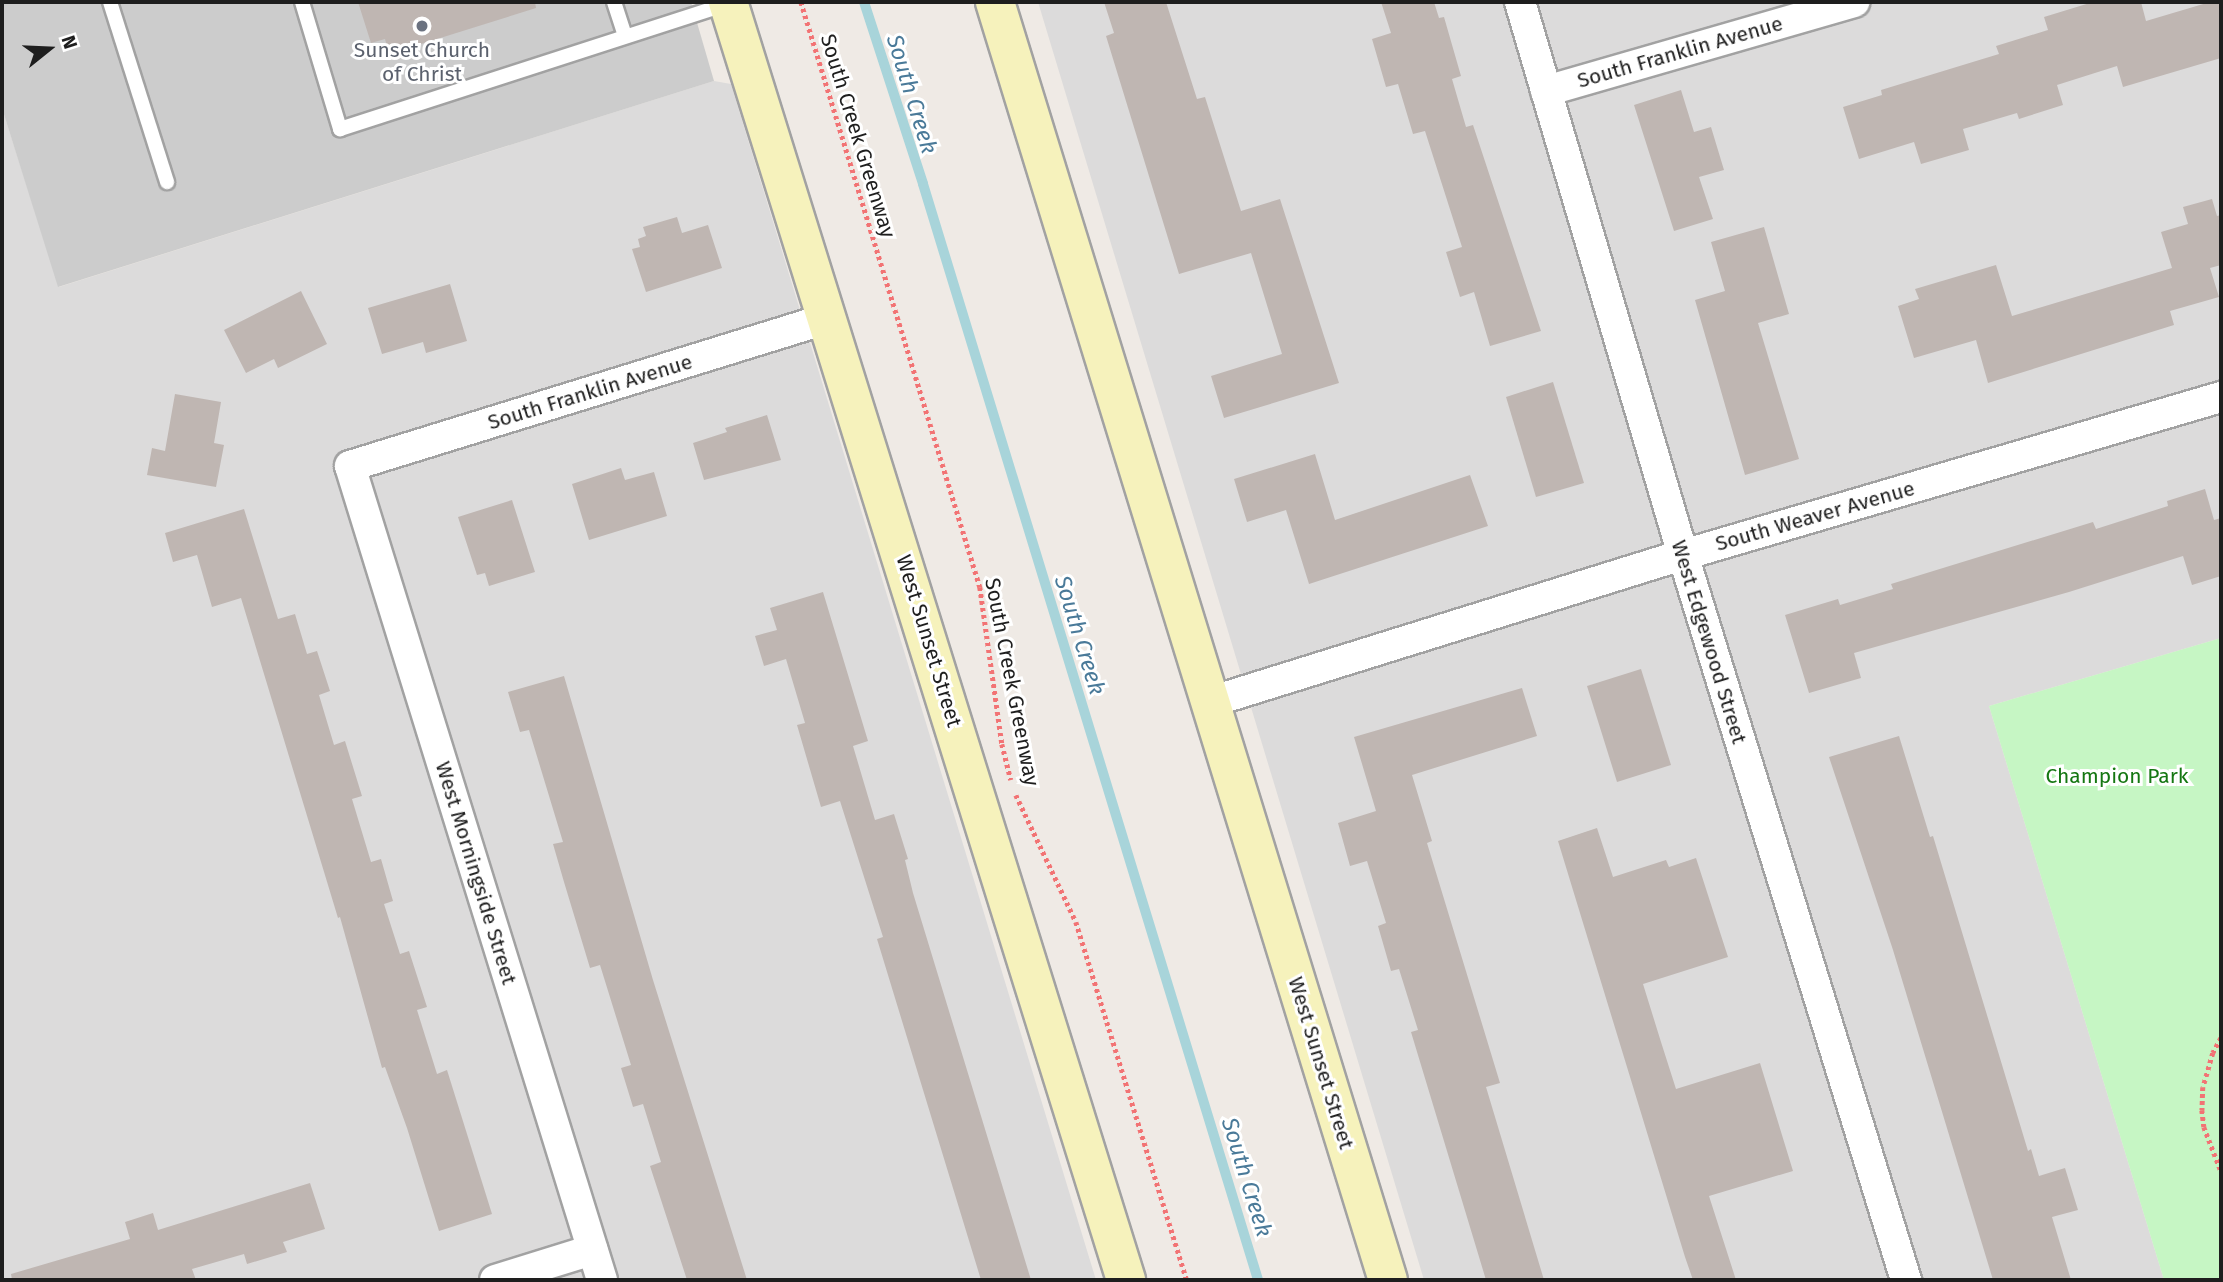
<!DOCTYPE html>
<html>
<head>
<meta charset="utf-8">
<style>
  body { margin:0 }
  #map { position:relative; width:2223px; height:1282px; overflow:hidden; background:#efeae5; font-family:"Fira Sans",sans-serif }
  div>[style] { position:absolute }
  .residential>* { inset:0; background:#dcdbdb }
  .religious>* { inset:0; background:#ccc }
  .park>* { inset:0; background:#c6f6c4 }
  .stream>* { height:10px; margin:-5px; padding:0 5px; transform-origin:5px; border-radius:5px; background:#a8d4da }
  .building>* { inset:0; background:#bfb6b2 }
  .path>* { height:4.5px; margin-top:-2.25px; transform-origin:0; background:repeating-linear-gradient(90deg,#f27374 0 3.5px,transparent 0 7px) }
  .roads { filter:drop-shadow(2px 0 #a2a2a2) drop-shadow(-2px 0 #a2a2a2) drop-shadow(0 2px #a2a2a2) drop-shadow(0 -2px #a2a2a2) }
  .service>* { height:14px; margin:-7px; padding:0 7px; transform-origin:7px; border-radius:7px; background:#fff }
  .minor>* { height:30px; margin:-15px; padding:0 15px; transform-origin:15px; border-radius:15px; background:#fff }
  .secondary>* { height:38px; margin:-19px; padding:0 19px; transform-origin:19px; border-radius:19px; background:#f6f2bc }
  .dots>* { width:19px; height:19px; translate:-50% -50%; box-sizing:border-box; border:4px solid #fff; border-radius:50% }
  span { translate:-50% -50%; white-space:nowrap; text-align:center; line-height:1.15; -webkit-text-stroke:6px #fff; paint-order:stroke }
  .worship-label { font-size:21px; color:#5b616d }
  .street-label { font-size:21px; color:#1e1e1e }
  .park-label { font-size:21px; color:#157712 }
  .water-label { font-size:23px; color:#4a7a99; font-style:italic }
  .frame { position:absolute; inset:0; border:4px solid #1e1e1e; pointer-events:none }
  .north { position:absolute; left:14px; top:14px; width:70px; height:70px; -webkit-text-stroke:5px #fff; paint-order:stroke; rotate:72deg; font-size:19px; font-weight:700; line-height:28px; text-align:center; color:#1e1e1e }
  .north::after { content:''; display:block; margin:auto; width:24px; height:32px; background:#1e1e1e; clip-path:polygon(50% 0,100% 100%,50% 72%,0 100%) }
</style>
</head>
<body>
<div id="map">
  <div class="residential">
    <div style="clip-path:polygon(1038px 2px,2221px 2px,2221px 638px,1989px 706px,2164px 1280px,1424px 1280px)"></div>
    <div style="clip-path:polygon(714px 81px,731px 84px,1096px 1280px,2px 1280px,2px 108px,59px 287px)"></div>
  </div>
  <div class="religious">
    <div style="clip-path:polygon(2px 2px,691px 2px,714px 81px,58px 287px,2px 108px)"></div>
  </div>
  <div class="park">
    <div style="clip-path:polygon(2221px 638px,2221px 1280px,2164px 1280px,1989px 706px)"></div>
  </div>
  <div class="stream">
    <div style="left:864px;top:2px;width:191px;rotate:72deg"></div>
    <div style="left:923px;top:184px;width:1146px;rotate:73deg"></div>
  </div>
  <div class="building">
    <div style="clip-path:polygon(358px 2px,535px 2px,536px 8px,389px 54px,385px 39px,371px 43px)"></div>
    <div style="clip-path:polygon(1104px 2px,1166px 2px,1197px 99px,1205px 97px,1241px 211px,1280px 199px,1339px 383px,1224px 418px,1211px 376px,1282px 354px,1251px 253px,1179px 274px,1106px 36px,1114px 33px)"></div>
    <div style="clip-path:polygon(1381px 2px,1434px 2px,1439px 18px,1444px 17px,1461px 76px,1452px 79px,1466px 127px,1473px 125px,1541px 331px,1490px 346px,1474px 292px,1460px 297px,1446px 252px,1462px 247px,1425px 131px,1413px 134px,1398px 84px,1386px 87px,1372px 39px,1391px 33px)"></div>
    <div style="clip-path:polygon(2093px 2px,2141px 2px,2146px 21px,2210px 2px,2221px 2px,2221px 58px,2123px 87px,2117px 66px,2057px 85px,2063px 105px,2019px 119px,2017px 113px,1963px 129px,1969px 150px,1921px 164px,1914px 142px,1859px 159px,1843px 107px,1882px 95px,1881px 90px,1999px 54px,1996px 46px,2048px 30px,2044px 17px)"></div>
    <div style="clip-path:polygon(1681px 90px,1694px 132px,1711px 127px,1724px 170px,1699px 177px,1713px 219px,1674px 231px,1634px 105px)"></div>
    <div style="clip-path:polygon(2212px 199px,2217px 216px,2221px 215px,2221px 265px,2210px 268px,2219px 297px,2170px 311px,2174px 325px,1988px 383px,1976px 340px,1914px 358px,1898px 306px,1919px 299px,1915px 289px,1996px 265px,2012px 316px,2172px 268px,2161px 232px,2188px 224px,2183px 207px)"></div>
    <div style="clip-path:polygon(677px 217px,682px 233px,708px 225px,722px 268px,646px 292px,632px 249px,640px 247px,638px 239px,646px 236px,643px 227px)"></div>
    <div style="clip-path:polygon(1764px 227px,1789px 314px,1758px 323px,1799px 459px,1745px 475px,1695px 300px,1725px 291px,1711px 242px)"></div>
    <div style="clip-path:polygon(450px 284px,467px 341px,426px 353px,423px 342px,382px 354px,368px 308px)"></div>
    <div style="clip-path:polygon(301px 291px,327px 344px,278px 368px,274px 359px,246px 373px,224px 330px)"></div>
    <div style="clip-path:polygon(1553px 382px,1584px 483px,1536px 497px,1506px 397px)"></div>
    <div style="clip-path:polygon(175px 394px,221px 402px,214px 443px,224px 445px,216px 487px,147px 475px,152px 448px,165px 451px)"></div>
    <div style="clip-path:polygon(767px 415px,781px 460px,704px 480px,693px 443px,727px 432px,725px 428px)"></div>
    <div style="clip-path:polygon(1315px 454px,1335px 520px,1470px 475px,1488px 526px,1309px 584px,1286px 510px,1247px 522px,1234px 479px)"></div>
    <div style="clip-path:polygon(621px 468px,625px 480px,654px 472px,667px 516px,589px 540px,572px 484px)"></div>
    <div style="clip-path:polygon(2205px 489px,2214px 520px,2221px 518px,2221px 576px,2192px 585px,2183px 556px,2069px 592px,1854px 653px,1861px 678px,1809px 693px,1785px 615px,1838px 599px,1840px 605px,1893px 589px,1891px 584px,2093px 522px,2096px 529px,2168px 506px,2167px 501px)"></div>
    <div style="clip-path:polygon(512px 500px,535px 572px,489px 586px,485px 573px,477px 575px,458px 517px)"></div>
    <div style="clip-path:polygon(244px 509px,278px 619px,295px 614px,307px 654px,317px 651px,330px 691px,319px 695px,334px 745px,345px 741px,362px 796px,352px 799px,371px 862px,381px 859px,393px 901px,384px 904px,400px 954px,409px 951px,427px 1007px,417px 1010px,437px 1074px,447px 1070px,492px 1214px,439px 1231px,407px 1128px,385px 1067px,382px 1068px,340px 917px,338px 918px,241px 598px,212px 607px,197px 555px,173px 562px,165px 533px)"></div>
    <div style="clip-path:polygon(823px 592px,868px 741px,853px 746px,875px 820px,894px 814px,908px 859px,905px 860px,913px 893px,1031px 1280px,981px 1280px,877px 939px,883px 937px,840px 801px,821px 807px,797px 725px,805px 723px,786px 659px,764px 666px,755px 636px,777px 630px,770px 608px)"></div>
    <div style="clip-path:polygon(1641px 669px,1671px 765px,1617px 782px,1587px 686px)"></div>
    <div style="clip-path:polygon(564px 676px,653px 980px,747px 1280px,687px 1280px,650px 1166px,661px 1162px,643px 1104px,633px 1107px,621px 1068px,631px 1065px,600px 965px,590px 968px,564px 882px,553px 844px,563px 842px,529px 730px,520px 732px,508px 692px)"></div>
    <div style="clip-path:polygon(1522px 688px,1537px 736px,1412px 775px,1432px 841px,1427px 843px,1500px 1083px,1486px 1087px,1544px 1280px,1486px 1280px,1411px 1032px,1418px 1030px,1399px 969px,1391px 971px,1378px 926px,1386px 923px,1367px 861px,1350px 866px,1338px 823px,1376px 811px,1354px 737px)"></div>
    <div style="clip-path:polygon(1899px 736px,1930px 837px,1933px 836px,2028px 1151px,2031px 1149px,2039px 1176px,2065px 1168px,2078px 1210px,2052px 1217px,2071px 1280px,1993px 1280px,1893px 950px,1829px 757px)"></div>
    <div style="clip-path:polygon(1597px 828px,1613px 877px,1666px 860px,1669px 867px,1696px 858px,1728px 957px,1643px 984px,1661px 1042px,1676px 1089px,1760px 1063px,1793px 1171px,1709px 1196px,1736px 1280px,1693px 1280px,1685px 1257px,1558px 841px)"></div>
    <div style="clip-path:polygon(310px 1183px,325px 1229px,283px 1242px,287px 1252px,247px 1264px,244px 1254px,192px 1269px,196px 1280px,12px 1280px,11px 1274px,130px 1239px,125px 1222px,153px 1213px,158px 1230px)"></div>
  </div>
  <div class="path">
    <div style="left:801px;top:2px;width:612px;rotate:72.99deg"></div>
    <div style="left:980px;top:587px;width:159px;rotate:82deg"></div>
    <div style="left:1002px;top:744px;width:37px;rotate:76deg"></div>
    <div style="left:1016px;top:795px;width:140px;rotate:64.7deg"></div>
    <div style="left:1076px;top:922px;width:375px;rotate:72.8deg"></div>
    <div style="left:2221px;top:1038px;width:17px;rotate:118deg"></div>
    <div style="left:2213px;top:1053px;width:35px;rotate:106deg"></div>
    <div style="left:2203px;top:1087px;width:23px;rotate:92deg"></div>
    <div style="left:2202px;top:1110px;width:17px;rotate:83deg"></div>
    <div style="left:2204px;top:1127px;width:47px;rotate:68.9deg"></div>
  </div>
  <div class="roads">
    <div class="service">
      <div style="left:110px;top:2px;width:189px;rotate:72.4deg"></div>
      <div style="left:302px;top:2px;width:133px;rotate:73.3deg"></div>
      <div style="left:340px;top:129px;width:408px;rotate:-17.9deg"></div>
      <div style="left:614px;top:2px;width:35px;rotate:72deg"></div>
    </div>
    <div class="minor">
      <div style="left:1520px;top:2px;width:577px;rotate:73.58deg"></div>
      <div style="left:1683px;top:555px;width:759px;rotate:72.9deg"></div>
      <div style="left:1546px;top:91px;width:321px;rotate:-16.1deg"></div>
      <div style="left:1210px;top:702px;width:495px;rotate:-17.3deg"></div>
      <div style="left:1683px;top:555px;width:561px;rotate:-16.37deg"></div>
      <div style="left:495px;top:1280px;width:102px;rotate:-17.2deg"></div>
      <div style="left:602px;top:1280px;width:852px;rotate:-107.2deg"></div>
      <div style="left:350px;top:466px;width:501px;rotate:-17.17deg"></div>
    </div>
    <div class="secondary">
      <div style="left:728px;top:2px;width:1339px;rotate:72.7deg"></div>
      <div style="left:995px;top:2px;width:1337px;rotate:72.91deg"></div>
    </div>
  </div>
  <div class="dots">
    <div style="left:422px;top:26px;background:#6b7280"></div>
  </div>
  <div class="worship-label">
    <span style="left:422px;top:62px">Sunset Church<br>of Christ</span>
  </div>
  <div class="street-label">
    <span style="left:1680px;top:52px;rotate:-16deg">South Franklin Avenue</span>
    <span style="left:858px;top:136px;rotate:73deg">South Creek Greenway</span>
    <span style="left:590px;top:392px;rotate:-17deg">South Franklin Avenue</span>
    <span style="left:1815px;top:516px;rotate:-16deg">South Weaver Avenue</span>
    <span style="left:929px;top:641px;rotate:73deg">West Sunset Street</span>
    <span style="left:1709px;top:642px;rotate:73deg">West Edgewood Street</span>
    <span style="left:1012px;top:682px;rotate:79deg">South Creek Greenway</span>
    <span style="left:476px;top:873px;rotate:73deg">West Morningside Street</span>
    <span style="left:1321px;top:1063px;rotate:73deg">West Sunset Street</span>
  </div>
  <div class="park-label">
    <span style="left:2117px;top:776px">Champion Park</span>
  </div>
  <div class="water-label">
    <span style="left:912px;top:94px;rotate:73deg">South Creek</span>
    <span style="left:1080px;top:635px;rotate:73deg">South Creek</span>
    <span style="left:1247px;top:1177px;rotate:73deg">South Creek</span>
  </div>
  <div class="frame"></div>
  <div class="north">N</div>
</div>
</body>
</html>
